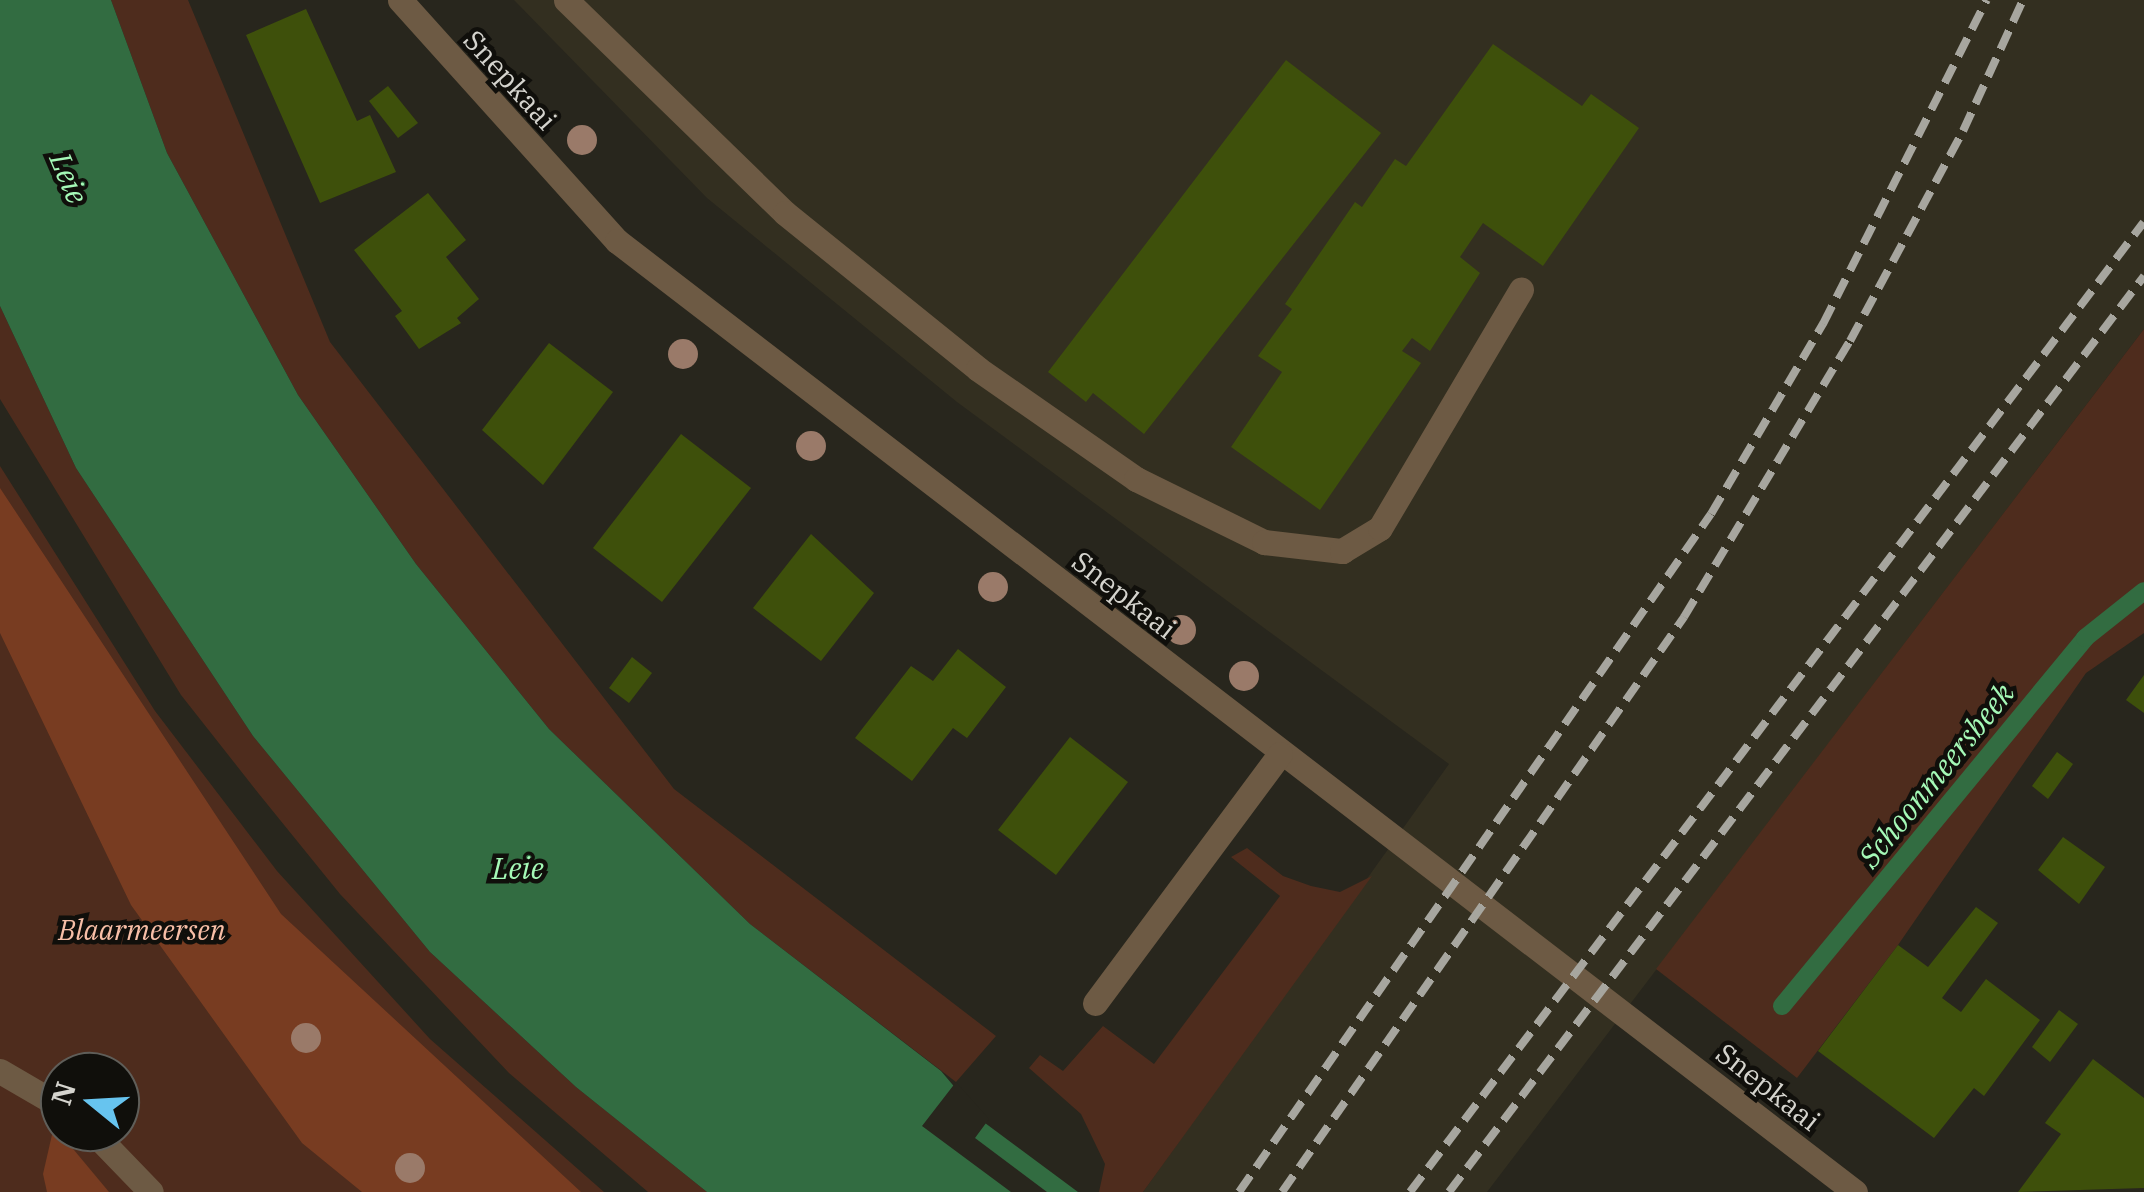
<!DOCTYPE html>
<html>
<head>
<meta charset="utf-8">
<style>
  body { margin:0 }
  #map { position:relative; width:2144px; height:1192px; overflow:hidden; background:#28261d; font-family:"IBM Plex Serif",serif }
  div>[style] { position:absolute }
  .built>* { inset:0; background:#332f20 }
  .green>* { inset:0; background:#4e2c1d }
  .forest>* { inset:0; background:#783c21 }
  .water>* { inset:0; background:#326c41 }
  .pier>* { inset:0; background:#28261d }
  .stream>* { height:18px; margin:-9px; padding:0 9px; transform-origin:9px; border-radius:9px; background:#326c41 }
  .building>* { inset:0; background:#3e500b }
  .minor>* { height:25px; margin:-12.5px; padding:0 12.5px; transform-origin:12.5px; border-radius:12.5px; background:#6d5a44 }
  .rail>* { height:8px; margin-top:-4px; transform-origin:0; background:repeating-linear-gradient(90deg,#a7a69f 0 20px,transparent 0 30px) }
  .trees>* { width:30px; height:30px; margin:-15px; border-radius:50%; background:#9a7a69 }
  span { translate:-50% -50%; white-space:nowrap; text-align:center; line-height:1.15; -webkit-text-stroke:9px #100f0b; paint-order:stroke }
  .street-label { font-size:28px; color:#d5d4ce }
  .park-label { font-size:28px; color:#f8bfa7; font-style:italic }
  .water-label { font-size:30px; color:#a5f9b7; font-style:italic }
  .north { position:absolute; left:40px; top:1052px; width:100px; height:100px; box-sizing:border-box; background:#100f0b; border:2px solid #5f5e59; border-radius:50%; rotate:288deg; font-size:28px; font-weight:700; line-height:40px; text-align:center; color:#d5d4ce }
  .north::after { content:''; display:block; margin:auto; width:35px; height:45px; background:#67c4ef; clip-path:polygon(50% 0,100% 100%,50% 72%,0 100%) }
</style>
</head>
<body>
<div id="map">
  <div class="built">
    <div style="clip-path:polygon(514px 0,2144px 0,2144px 329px,1487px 1192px,1143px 1192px,1449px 764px,957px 402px,707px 198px)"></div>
  </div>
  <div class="green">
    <div style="clip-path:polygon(111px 0,188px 0,330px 342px,674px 789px,996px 1036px,956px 1082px,750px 924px,549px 729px,416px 564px,298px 395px,167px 153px)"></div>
    <div style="clip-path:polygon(0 306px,76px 468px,253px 736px,430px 952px,576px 1087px,707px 1192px,648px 1192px,509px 1073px,340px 894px,259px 794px,181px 695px,0 399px)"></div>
    <div style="clip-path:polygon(2144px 329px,2144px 633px,2086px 673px,1898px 945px,1797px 1078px,1656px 969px)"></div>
    <div style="clip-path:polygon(evenodd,0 466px,155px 711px,277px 871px,430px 1039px,604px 1192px,0 1192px,0 466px,60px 1072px,120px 1072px,120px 1132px,60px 1132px,60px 1072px)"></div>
    <div style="clip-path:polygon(1247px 848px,1283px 876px,1311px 886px,1340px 892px,1372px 876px,1143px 1192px,1099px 1192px,1105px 1164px,1081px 1114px,1029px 1068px,1040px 1055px,1063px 1071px,1103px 1026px,1154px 1064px,1280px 896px,1231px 857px)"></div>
  </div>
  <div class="forest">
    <div style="clip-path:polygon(0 488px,281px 914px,581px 1192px,362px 1192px,302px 1143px,131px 905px,0 633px)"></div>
    <div style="clip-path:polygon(54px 1126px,109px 1192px,47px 1192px,43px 1174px)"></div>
  </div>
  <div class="water">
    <div style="clip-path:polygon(0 0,111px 0,167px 153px,298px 395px,416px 564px,549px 729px,750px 924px,941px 1071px,985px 1123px,1078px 1192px,707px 1192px,576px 1087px,430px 952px,253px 736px,76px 468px,0 306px)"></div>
  </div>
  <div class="pier">
    <div style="clip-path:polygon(956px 1082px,989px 1119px,975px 1138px,1047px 1192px,1011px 1192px,922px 1126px)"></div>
  </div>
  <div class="stream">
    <div style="left:1782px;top:1006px;width:477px;rotate:-50.5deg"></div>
    <div style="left:2085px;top:638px;width:75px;rotate:-38.5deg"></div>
  </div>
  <div class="building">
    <div style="clip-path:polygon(306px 9px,357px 121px,370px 115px,396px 172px,320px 203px,246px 35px)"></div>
    <div style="clip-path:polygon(1493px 44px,1582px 106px,1591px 94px,1639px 128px,1543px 266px,1483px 223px,1460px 257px,1480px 273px,1430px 351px,1412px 338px,1402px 351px,1421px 363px,1320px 510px,1231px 447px,1282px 372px,1258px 356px,1292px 309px,1285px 304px,1355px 202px,1362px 207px,1395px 159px,1406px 166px)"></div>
    <div style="clip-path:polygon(1286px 60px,1381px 133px,1144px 434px,1093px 393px,1086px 402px,1048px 372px)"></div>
    <div style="clip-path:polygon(388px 86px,418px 123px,398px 138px,369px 101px)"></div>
    <div style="clip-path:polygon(428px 193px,466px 240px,446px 257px,479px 299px,457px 318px,461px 323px,419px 349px,395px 316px,402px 311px,354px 250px)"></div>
    <div style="clip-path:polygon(549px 343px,613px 392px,543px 485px,482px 430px)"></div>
    <div style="clip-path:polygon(681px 434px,751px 488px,662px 602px,593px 548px)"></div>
    <div style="clip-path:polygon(811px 534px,874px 593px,821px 661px,753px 608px)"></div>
    <div style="clip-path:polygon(958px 649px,1006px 687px,967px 738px,953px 728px,912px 781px,855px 738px,911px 666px,933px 681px)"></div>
    <div style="clip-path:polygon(632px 657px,652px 673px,629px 703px,609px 688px)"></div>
    <div style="clip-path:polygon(2144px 675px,2144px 713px,2126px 700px)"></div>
    <div style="clip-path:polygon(1070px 737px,1128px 782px,1056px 875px,998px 830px)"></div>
    <div style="clip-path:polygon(2057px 752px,2073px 764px,2048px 799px,2032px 786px)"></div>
    <div style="clip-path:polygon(2063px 837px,2105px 867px,2079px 904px,2038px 870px)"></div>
    <div style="clip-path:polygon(1976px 907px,1998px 923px,1942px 998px,1961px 1012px,1986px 979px,2040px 1020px,1984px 1096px,1974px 1088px,1934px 1138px,1818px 1051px,1898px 945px,1928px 967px)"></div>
    <div style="clip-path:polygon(2059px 1010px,2078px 1024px,2050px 1062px,2032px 1047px)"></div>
    <div style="clip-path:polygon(2093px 1059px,2144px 1098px,2144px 1188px,2018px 1192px,2061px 1134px,2045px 1123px)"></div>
  </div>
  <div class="minor">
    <div style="left:400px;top:0;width:324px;rotate:48deg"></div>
    <div style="left:617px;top:241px;width:1561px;rotate:37.53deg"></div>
    <div style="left:566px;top:0;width:305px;rotate:44.2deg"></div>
    <div style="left:785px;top:213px;width:248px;rotate:38.9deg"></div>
    <div style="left:978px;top:369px;width:193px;rotate:34.8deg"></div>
    <div style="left:1136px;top:479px;width:143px;rotate:26.2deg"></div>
    <div style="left:1264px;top:542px;width:79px;rotate:6.6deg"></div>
    <div style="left:1342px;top:551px;width:44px;rotate:-31.2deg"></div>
    <div style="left:1380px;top:528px;width:277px;rotate:-59.4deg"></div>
    <div style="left:1095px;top:1003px;width:310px;rotate:-53.4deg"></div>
    <div style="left:0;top:1071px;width:69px;rotate:30.3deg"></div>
    <div style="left:93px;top:1132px;width:83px;rotate:46deg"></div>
  </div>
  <div class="rail">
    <div style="left:1239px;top:1192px;width:826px;rotate:-55.16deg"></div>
    <div style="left:1711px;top:514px;width:221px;rotate:-59.5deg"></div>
    <div style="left:1823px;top:324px;width:363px;rotate:-63.2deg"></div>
    <div style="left:1282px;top:1192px;width:702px;rotate:-55.04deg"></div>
    <div style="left:1684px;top:617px;width:322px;rotate:-59deg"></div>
    <div style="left:1850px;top:341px;width:238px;rotate:-61.7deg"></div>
    <div style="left:1963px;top:131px;width:144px;rotate:-65.4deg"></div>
    <div style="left:1410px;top:1192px;width:1216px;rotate:-52.89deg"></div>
    <div style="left:1449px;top:1192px;width:1150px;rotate:-52.81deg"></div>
  </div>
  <div class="trees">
    <div style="left:582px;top:140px"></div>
    <div style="left:683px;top:354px"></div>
    <div style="left:811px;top:446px"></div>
    <div style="left:993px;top:587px"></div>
    <div style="left:1181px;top:630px"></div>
    <div style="left:1244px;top:676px"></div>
    <div style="left:306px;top:1038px"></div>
    <div style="left:410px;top:1168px"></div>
  </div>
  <div class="street-label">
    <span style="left:510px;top:80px;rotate:48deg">Snepkaai</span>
    <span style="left:1124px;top:595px;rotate:38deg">Snepkaai</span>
    <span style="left:1768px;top:1087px;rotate:38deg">Snepkaai</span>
  </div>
  <div class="park-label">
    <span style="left:142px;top:930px">Blaarmeersen</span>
  </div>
  <div class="water-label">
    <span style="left:69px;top:178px;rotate:67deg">Leie</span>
    <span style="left:1936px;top:775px;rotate:-51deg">Schoonmeersbeek</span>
    <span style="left:518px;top:868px">Leie</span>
  </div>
  <div class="north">N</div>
</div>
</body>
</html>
